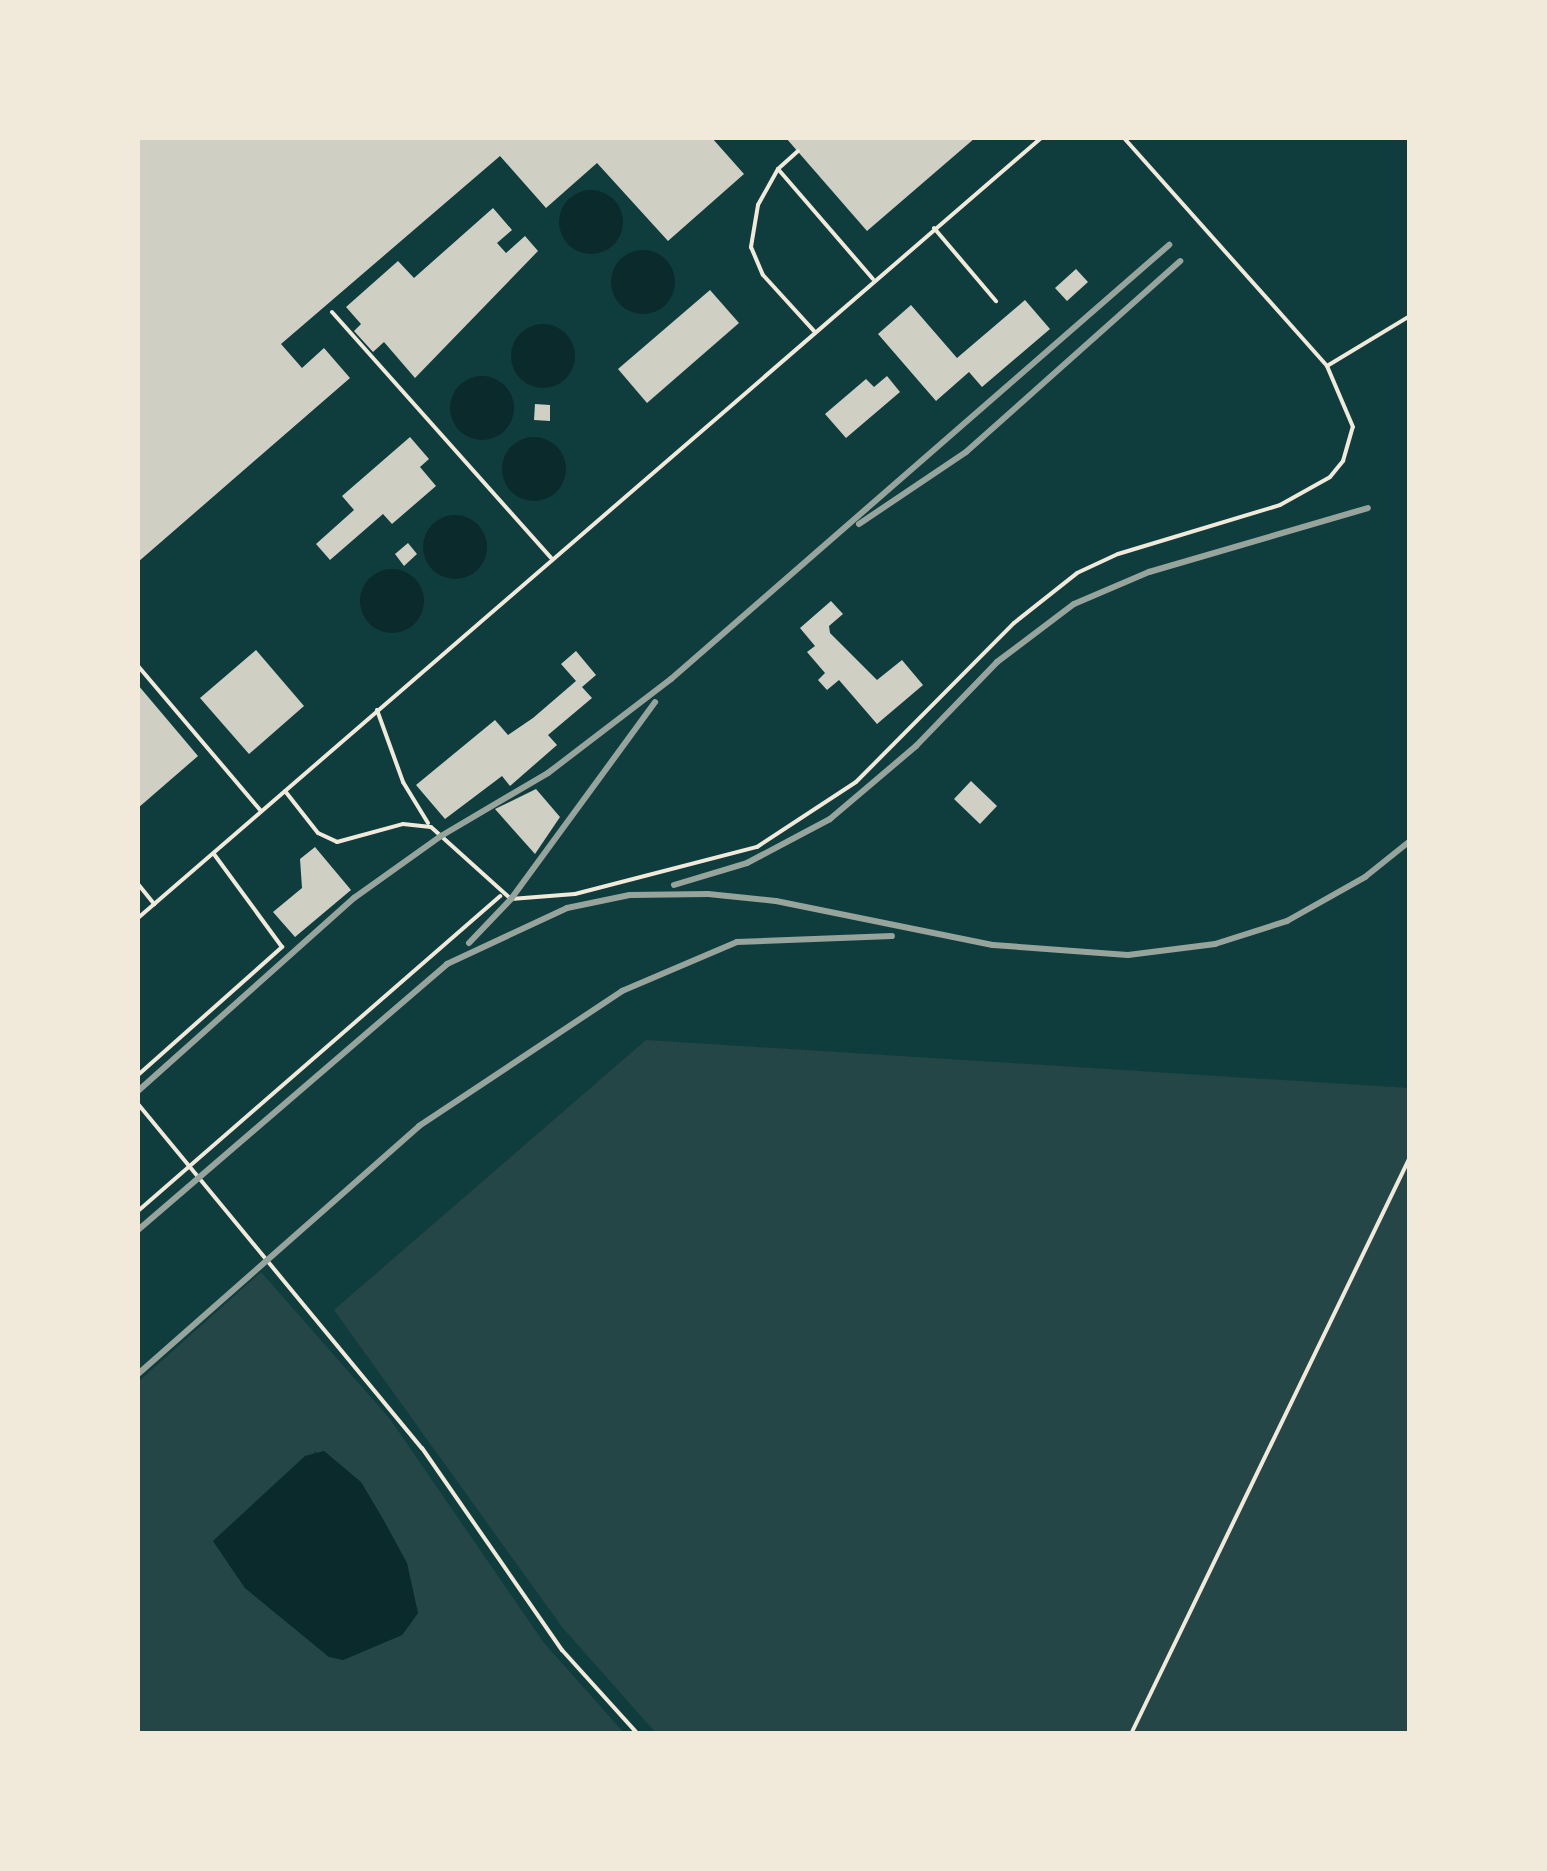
<!DOCTYPE html>
<html>
<head>
<meta charset="utf-8">
<style>
  body { margin:0 }
  #map { position:relative; width:1547px; height:1871px; overflow:hidden; background:#0f3d3e; font-family:"Exo 2",sans-serif }
  div>[style] { position:absolute }
  .green>* { inset:0; background:#244646 }
  .water>* { inset:0; background:#0a2a2b }
  .round { border-radius:50% }
  .building>* { inset:0; background:#cfcfc3 }
  .path>* { height:4px; margin:-2px; padding:0 2px; transform-origin:2px; border-radius:2px; background:#f1e9da }
  .service>* { height:4px; margin:-2px; padding:0 2px; transform-origin:2px; border-radius:2px; background:#f1e9da }
  .rail>* { height:6px; margin:-3px; padding:0 3px; transform-origin:3px; border-radius:3px; background:#97a49c }
  span { translate:-50% -50%; white-space:nowrap; text-align:center; line-height:1.15; -webkit-text-stroke:8px #f1e9da; paint-order:stroke }
  .frame { position:absolute; inset:0; border:140px solid #f1e9da; pointer-events:none }
</style>
</head>
<body>
<div id="map">
  <div class="green">
    <div style="clip-path:polygon(646px 1040px,1409px 1088px,1409px 1733px,656px 1733px,562px 1627px,334px 1310px)"></div>
    <div style="clip-path:polygon(evenodd,261px 1272px,390px 1419px,544px 1643px,624px 1733px,138px 1733px,138px 1382px,261px 1272px,316px 1451px,418px 1613px,402px 1635px,343px 1660px,245px 1588px,213px 1541px,316px 1451px)"></div>
  </div>
  <div class="water">
    <div class="round" style="left:559px;top:190px;width:64px;height:64px"></div>
    <div class="round" style="left:611px;top:250px;width:64px;height:64px"></div>
    <div class="round" style="left:511px;top:324px;width:64px;height:64px"></div>
    <div class="round" style="left:450px;top:376px;width:64px;height:64px"></div>
    <div class="round" style="left:502px;top:437px;width:64px;height:64px"></div>
    <div class="round" style="left:423px;top:515px;width:64px;height:64px"></div>
    <div class="round" style="left:360px;top:569px;width:64px;height:64px"></div>
    <div style="clip-path:polygon(324px 1451px,361px 1482px,383px 1519px,407px 1563px,418px 1613px,402px 1635px,343px 1660px,329px 1657px,245px 1588px,213px 1541px,305px 1456px)"></div>
  </div>
  <div class="building">
    <div style="clip-path:polygon(138px 138px,712px 138px,744px 174px,668px 241px,597px 163px,546px 208px,500px 156px,281px 344px,302px 368px,324px 348px,350px 378px,138px 562px)"></div>
    <div style="clip-path:polygon(786px 138px,975px 138px,867px 231px)"></div>
    <div style="clip-path:polygon(493px 208px,512px 230px,497px 243px,506px 253px,525px 236px,538px 251px,415px 378px,384px 342px,373px 352px,354px 331px,361px 324px,346px 307px,398px 261px,414px 278px)"></div>
    <div style="clip-path:polygon(1076px 269px,1088px 282px,1067px 301px,1055px 288px)"></div>
    <div style="clip-path:polygon(710px 290px,739px 323px,647px 403px,618px 369px)"></div>
    <div style="clip-path:polygon(1025px 300px,1050px 329px,982px 387px,969px 372px,936px 401px,878px 334px,911px 305px,957px 358px)"></div>
    <div style="clip-path:polygon(887px 376px,900px 392px,846px 438px,825px 414px,866px 379px,874px 387px)"></div>
    <div style="clip-path:polygon(535px 404px,550px 405px,550px 421px,534px 420px)"></div>
    <div style="clip-path:polygon(410px 437px,429px 459px,420px 467px,436px 486px,392px 524px,383px 514px,330px 560px,316px 544px,354px 510px,342px 496px)"></div>
    <div style="clip-path:polygon(408px 543px,417px 554px,404px 566px,395px 554px)"></div>
    <div style="clip-path:polygon(831px 601px,843px 614px,829px 626px,830px 633px,877px 680px,902px 660px,923px 685px,877px 724px,839px 680px,827px 690px,818px 680px,825px 673px,807px 652px,815px 646px,800px 628px)"></div>
    <div style="clip-path:polygon(256px 650px,304px 706px,249px 754px,200px 698px)"></div>
    <div style="clip-path:polygon(576px 651px,596px 675px,582px 687px,592px 698px,548px 735px,557px 745px,510px 786px,502px 776px,445px 819px,416px 785px,495px 720px,508px 735px,533px 718px,576px 681px,561px 664px)"></div>
    <div style="clip-path:polygon(138px 685px,198px 756px,138px 808px)"></div>
    <div style="clip-path:polygon(971px 781px,997px 806px,980px 824px,954px 799px)"></div>
    <div style="clip-path:polygon(536px 789px,560px 817px,535px 854px,495px 809px)"></div>
    <div style="clip-path:polygon(315px 847px,351px 890px,295px 937px,273px 912px,302px 888px,300px 859px)"></div>
  </div>
  <div class="path">
    <div style="left:1131px;top:1734px;width:641px;rotate:-64.19deg"></div>
  </div>
  <div class="service">
    <div style="left:1124px;top:138px;width:305px;rotate:48.3deg"></div>
    <div style="left:1327px;top:366px;width:97px;rotate:-31.1deg"></div>
    <div style="left:798px;top:151px;width:27px;rotate:138deg"></div>
    <div style="left:778px;top:169px;width:41px;rotate:119.1deg"></div>
    <div style="left:758px;top:205px;width:43px;rotate:99.5deg"></div>
    <div style="left:751px;top:247px;width:30px;rotate:67deg"></div>
    <div style="left:763px;top:275px;width:76px;rotate:47.7deg"></div>
    <div style="left:778px;top:169px;width:145px;rotate:49.2deg"></div>
    <div style="left:934px;top:228px;width:96px;rotate:49.7deg"></div>
    <div style="left:332px;top:312px;width:329px;rotate:48.3deg"></div>
    <div style="left:138px;top:666px;width:190px;rotate:49.7deg"></div>
    <div style="left:377px;top:710px;width:77px;rotate:70.1deg"></div>
    <div style="left:403px;top:782px;width:48px;rotate:58.6deg"></div>
    <div style="left:285px;top:791px;width:53px;rotate:51.8deg"></div>
    <div style="left:318px;top:833px;width:21px;rotate:25deg"></div>
    <div style="left:337px;top:842px;width:68px;rotate:-15.3deg"></div>
    <div style="left:403px;top:824px;width:28px;rotate:6deg"></div>
    <div style="left:431px;top:827px;width:108px;rotate:42deg"></div>
    <div style="left:511px;top:899px;width:64px;rotate:-4.5deg"></div>
    <div style="left:575px;top:894px;width:188px;rotate:-14.5deg"></div>
    <div style="left:757px;top:847px;width:118px;rotate:-33.3deg"></div>
    <div style="left:856px;top:782px;width:224px;rotate:-45.2deg"></div>
    <div style="left:1014px;top:623px;width:80px;rotate:-38.4deg"></div>
    <div style="left:1077px;top:573px;width:45px;rotate:-24.9deg"></div>
    <div style="left:1118px;top:554px;width:169px;rotate:-16.8deg"></div>
    <div style="left:1280px;top:505px;width:57px;rotate:-29.2deg"></div>
    <div style="left:1330px;top:477px;width:21px;rotate:-51deg"></div>
    <div style="left:1343px;top:461px;width:35px;rotate:-74deg"></div>
    <div style="left:1353px;top:427px;width:66px;rotate:-113.1deg"></div>
    <div style="left:138px;top:884px;width:26px;rotate:51deg"></div>
    <div style="left:138px;top:918px;width:1193px;rotate:-40.82deg"></div>
    <div style="left:138px;top:1075px;width:193px;rotate:-41.6deg"></div>
    <div style="left:282px;top:947px;width:115px;rotate:-126.2deg"></div>
    <div style="left:138px;top:1104px;width:446px;rotate:50.5deg"></div>
    <div style="left:422px;top:1448px;width:246px;rotate:55.3deg"></div>
    <div style="left:562px;top:1650px;width:113px;rotate:47.9deg"></div>
    <div style="left:138px;top:1211px;width:480px;rotate:-41deg"></div>
  </div>
  <div class="rail">
    <div style="left:859px;top:524px;width:129px;rotate:-33.9deg"></div>
    <div style="left:966px;top:452px;width:287px;rotate:-41.7deg"></div>
    <div style="left:674px;top:885px;width:76px;rotate:-16.8deg"></div>
    <div style="left:747px;top:863px;width:94px;rotate:-27.9deg"></div>
    <div style="left:830px;top:819px;width:113px;rotate:-40.3deg"></div>
    <div style="left:916px;top:746px;width:117px;rotate:-46deg"></div>
    <div style="left:997px;top:662px;width:96px;rotate:-37deg"></div>
    <div style="left:1074px;top:604px;width:82px;rotate:-23.1deg"></div>
    <div style="left:1149px;top:572px;width:228px;rotate:-16.3deg"></div>
    <div style="left:469px;top:943px;width:61px;rotate:-46.3deg"></div>
    <div style="left:511px;top:899px;width:244px;rotate:-53.8deg"></div>
    <div style="left:138px;top:1091px;width:290px;rotate:-41.8deg"></div>
    <div style="left:354px;top:898px;width:107px;rotate:-35.5deg"></div>
    <div style="left:441px;top:836px;width:124px;rotate:-30.5deg"></div>
    <div style="left:548px;top:773px;width:155px;rotate:-37.4deg"></div>
    <div style="left:671px;top:679px;width:661px;rotate:-41.07deg"></div>
    <div style="left:138px;top:1230px;width:408px;rotate:-40.7deg"></div>
    <div style="left:447px;top:964px;width:132px;rotate:-25deg"></div>
    <div style="left:567px;top:908px;width:64px;rotate:-11.7deg"></div>
    <div style="left:630px;top:895px;width:78px;rotate:-0.7deg"></div>
    <div style="left:708px;top:894px;width:68px;rotate:5.9deg"></div>
    <div style="left:776px;top:901px;width:221px;rotate:11.5deg"></div>
    <div style="left:993px;top:945px;width:135px;rotate:4.2deg"></div>
    <div style="left:1128px;top:955px;width:88px;rotate:-7.2deg"></div>
    <div style="left:1215px;top:944px;width:76px;rotate:-17.7deg"></div>
    <div style="left:1287px;top:921px;width:90px;rotate:-29.4deg"></div>
    <div style="left:1365px;top:877px;width:58px;rotate:-38.7deg"></div>
    <div style="left:138px;top:1374px;width:375px;rotate:-41.4deg"></div>
    <div style="left:419px;top:1126px;width:244px;rotate:-33.6deg"></div>
    <div style="left:622px;top:991px;width:125px;rotate:-23.1deg"></div>
    <div style="left:737px;top:942px;width:155px;rotate:-2.2deg"></div>
  </div>
  <div class="frame"></div>
</div>
</body>
</html>
